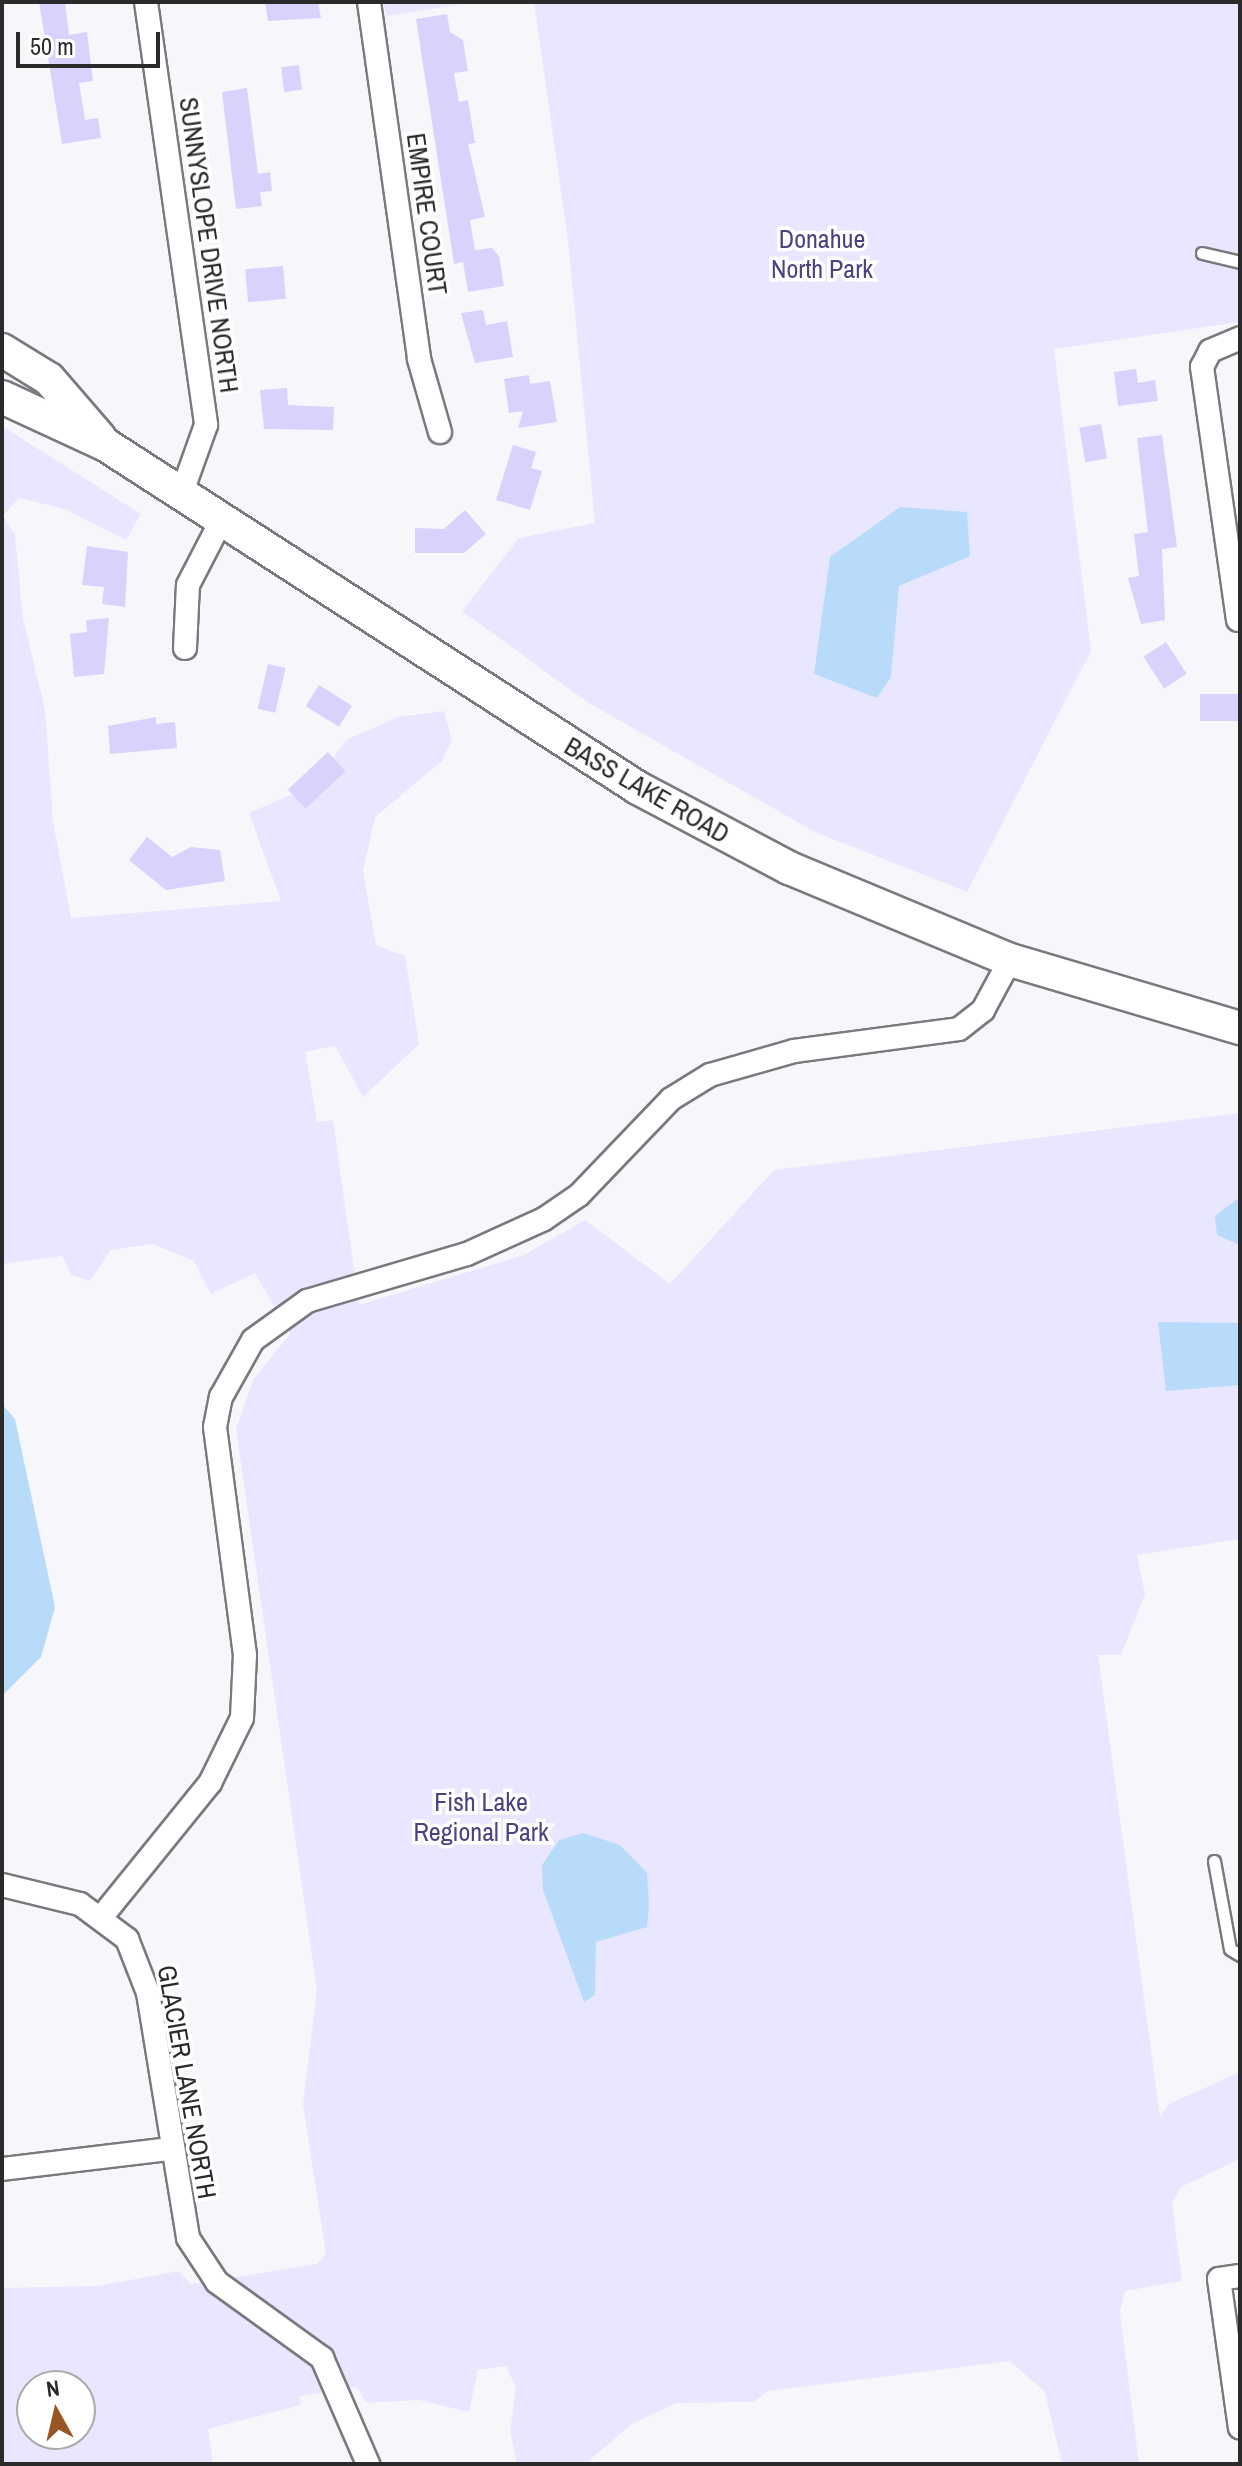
<!DOCTYPE html>
<html>
<head>
<meta charset="utf-8">
<style>
	body { margin:0 }
	#map { position:relative; width:1242px; height:2466px; overflow:hidden; background:#f7f7fb; font-family:"Archivo Narrow",sans-serif }
	div>[style] { position:absolute }
	[style*='--x'] { left:calc(var(--x)*1px); top:calc(var(--y)*1px); width:calc(var(--w)*1px); rotate:calc(var(--a)*1deg) }
	.green>* { inset:0; background:#e8e7ff }
	.water>* { inset:0; background:#b9dbfa }
	.building>* { inset:0; background:#d7d3fc; transform-origin:0 0 }
	.roads { filter:drop-shadow(2px 0 #7a7a7e) drop-shadow(-2px 0 #7a7a7e) drop-shadow(0 2px #7a7a7e) drop-shadow(0 -2px #7a7a7e) }
	.service>* { height:11px; margin:-5.5px; padding:0 5.5px; transform-origin:5.5px; border-radius:5.5px; background:#fff }
	.minor>* { height:22px; margin:-11px; padding:0 11px; transform-origin:11px; border-radius:11px; background:#fff }
	.secondary>* { height:32px; margin:-16px; padding:0 16px; transform-origin:16px; border-radius:16px; background:#fff }
	span { translate:-50% -50%; white-space:nowrap; text-align:center; line-height:1.15; -webkit-text-stroke:7px #fff; paint-order:stroke }
	.street-label { font-size:26px; color:#2a2a2b }
	.park-label { font-size:26px; color:#4a4380 }
	.frame { position:absolute; inset:0; border:4px solid #2a2a2b; pointer-events:none }
	.north { position:absolute; left:16px; top:2370px; width:80px; height:80px; box-sizing:border-box; background:#fff; border:2px solid #aaa; border-radius:50%; rotate:352deg; font-size:22px; font-weight:700; line-height:32px; text-align:center; color:#2a2a2b }
	.north::after { content:''; display:block; margin:auto; width:28px; height:36px; background:#975623; clip-path:polygon(50% 0,100% 100%,50% 72%,0 100%) }
	.scale { position:absolute; left:16px; top:32px; width:144px; height:36px; box-sizing:border-box; border:4px solid #2a2a2b; border-top:0; padding-left:10px; font-size:24px; line-height:28px; white-space:nowrap; color:#2a2a2b; -webkit-text-stroke:6px #fff; paint-order:stroke }
</style>
</head>
<body>
<div id="map">
	<div class="green">
		<div style="clip-path:polygon(384px 2px,475px 2px,386px 16px)"></div>
		<div style="clip-path:polygon(534px 2px,1240px 2px,1240px 322px,1054px 349px,1091px 651px,967px 892px,815px 832px,587px 702px,462px 611px,519px 538px,595px 523px,568px 241px)"></div>
		<div style="clip-path:polygon(evenodd,2px 426px,141px 514px,126px 540px,65px 509px,19px 498px,3px 516px,15px 535px,23px 619px,45px 709px,53px 822px,71px 918px,281px 901px,249px 813px,314px 785px,346px 740px,398px 717px,444px 711px,452px 740px,442px 761px,375px 817px,363px 871px,376px 945px,405px 956px,419px 1044px,363px 1097px,335px 1046px,305px 1052px,317px 1122px,333px 1120px,359px 1305px,524px 1255px,585px 1220px,670px 1284px,774px 1170px,1240px 1113px,1240px 1539px,1137px 1555px,1145px 1594px,1121px 1655px,1098px 1655px,1160px 2117px,1169px 2104px,1240px 2072px,1240px 2159px,1181px 2187px,1172px 2203px,1182px 2281px,1125px 2291px,1120px 2312px,1139px 2464px,1062px 2464px,1045px 2392px,1010px 2361px,768px 2391px,754px 2402px,676px 2403px,632px 2424px,585px 2464px,517px 2464px,510px 2431px,516px 2388px,506px 2366px,478px 2370px,469px 2412px,419px 2400px,366px 2403px,357px 2387px,299px 2396px,301px 2405px,208px 2429px,213px 2464px,2px 2464px,2px 2288px,98px 2286px,179px 2271px,191px 2284px,317px 2264px,326px 2254px,303px 2104px,317px 1990px,236px 1429px,253px 1380px,290px 1334px,255px 1273px,211px 1294px,194px 1261px,153px 1244px,111px 1250px,90px 1281px,71px 1275px,62px 1256px,2px 1264px,2px 426px,32px 2386px,80px 2386px,80px 2434px,32px 2434px,32px 2386px)"></div>
	</div>
	<div class="water">
		<div style="clip-path:polygon(900px 507px,967px 512px,970px 556px,899px 586px,891px 677px,877px 698px,814px 674px,830px 557px)"></div>
		<div style="clip-path:polygon(1240px 1197px,1240px 1245px,1217px 1235px,1215px 1216px)"></div>
		<div style="clip-path:polygon(1158px 1322px,1240px 1323px,1240px 1385px,1166px 1391px)"></div>
		<div style="clip-path:polygon(2px 1404px,15px 1419px,55px 1607px,41px 1657px,2px 1696px)"></div>
		<div style="clip-path:polygon(583px 1833px,620px 1845px,647px 1873px,649px 1905px,647px 1927px,596px 1942px,595px 1995px,584px 2002px,543px 1890px,542px 1865px,559px 1840px)"></div>
	</div>
	<div class="building">
		<div style="clip-path:polygon(39px 2px,65px 2px,69px 35px,87px 32px,93px 81px,79px 83px,85px 120px,98px 118px,101px 138px,62px 144px)"></div>
		<div style="clip-path:polygon(265px 2px,318px 2px,321px 18px,268px 21px)"></div>
		<div style="clip-path:polygon(447px 14px,450px 32px,463px 40px,468px 71px,454px 73px,459px 102px,468px 100px,475px 143px,468px 144px,485px 217px,470px 220px,475px 250px,492px 248px,499px 256px,504px 286px,468px 292px,463px 262px,454px 264px,416px 19px)"></div>
		<div style="left:299px;top:65px;width:25px;height:18px;rotate:83deg"></div>
		<div style="clip-path:polygon(247px 88px,258px 174px,270px 172px,272px 191px,260px 192px,262px 206px,236px 209px,222px 92px)"></div>
		<div style="left:283px;top:266px;width:33px;height:38px;rotate:85deg"></div>
		<div style="clip-path:polygon(483px 310px,486px 325px,507px 321px,513px 357px,475px 363px,461px 313px)"></div>
		<div style="clip-path:polygon(1136px 369px,1138px 383px,1155px 380px,1158px 401px,1118px 406px,1114px 372px)"></div>
		<div style="clip-path:polygon(529px 375px,530px 384px,550px 381px,557px 422px,518px 428px,523px 411px,509px 413px,504px 379px)"></div>
		<div style="clip-path:polygon(287px 388px,288px 405px,334px 407px,333px 430px,264px 429px,260px 390px)"></div>
		<div style="left:1101px;top:424px;width:35px;height:22px;rotate:80deg"></div>
		<div style="clip-path:polygon(1162px 435px,1177px 547px,1162px 549px,1165px 620px,1141px 624px,1128px 578px,1139px 576px,1134px 534px,1148px 532px,1137px 438px)"></div>
		<div style="clip-path:polygon(513px 445px,536px 452px,531px 468px,542px 471px,530px 510px,496px 500px)"></div>
		<div style="clip-path:polygon(465px 510px,486px 534px,464px 553px,415px 553px,415px 528px,444px 529px)"></div>
		<div style="clip-path:polygon(87px 546px,128px 552px,125px 607px,102px 604px,104px 587px,82px 585px)"></div>
		<div style="clip-path:polygon(109px 618px,104px 674px,74px 677px,70px 634px,87px 632px,86px 620px)"></div>
		<div style="left:1166px;top:642px;width:38px;height:27px;rotate:57deg"></div>
		<div style="left:268px;top:664px;width:18px;height:46px;rotate:13deg"></div>
		<div style="left:319px;top:685px;width:39px;height:25px;rotate:32deg"></div>
		<div style="left:1240px;top:694px;width:27px;height:40px;rotate:90deg"></div>
		<div style="clip-path:polygon(156px 717px,156px 724px,175px 722px,177px 748px,110px 754px,108px 726px)"></div>
		<div style="left:328px;top:752px;width:26px;height:55px;rotate:47deg"></div>
		<div style="clip-path:polygon(147px 837px,172px 857px,191px 847px,220px 850px,225px 881px,166px 890px,129px 860px)"></div>
	</div>
	<div class="roads">
		<div class="service">
			<div style="--x:1202;--y:253;--w:39;--a:13"></div>
			<div style="--x:1214;--y:1861;--w:89;--a:79.7"></div>
			<div style="--x:1230;--y:1949;--w:12;--a:31"></div>
		</div>
		<div class="minor">
			<div style="--x:146;--y:2;--w:427;--a:81.9"></div>
			<div style="--x:206;--y:425;--w:71;--a:109.7"></div>
			<div style="--x:369;--y:2;--w:360;--a:82"></div>
			<div style="--x:419;--y:359;--w:76;--a:74"></div>
			<div style="--x:1238;--y:620;--w:256;--a:-98.1"></div>
			<div style="--x:1202;--y:367;--w:18;--a:-63"></div>
			<div style="--x:1210;--y:351;--w:33;--a:-23"></div>
			<div style="--x:185;--y:648;--w:63;--a:-87.3"></div>
			<div style="--x:188;--y:585;--w:74;--a:-62.7"></div>
			<div style="--x:2;--y:1885;--w:80;--a:13.7"></div>
			<div style="--x:80;--y:1904;--w:59;--a:36.7"></div>
			<div style="--x:127;--y:1939;--w:58;--a:68.7"></div>
			<div style="--x:148;--y:1993;--w:248;--a:80.7"></div>
			<div style="--x:188;--y:2238;--w:53;--a:56.6"></div>
			<div style="--x:217;--y:2282;--w:130;--a:35.9"></div>
			<div style="--x:322;--y:2358;--w:116;--a:66.5"></div>
			<div style="--x:103;--y:1915;--w:170;--a:-51"></div>
			<div style="--x:210;--y:1783;--w:72;--a:-63.8"></div>
			<div style="--x:242;--y:1718;--w:63;--a:-87.3"></div>
			<div style="--x:245;--y:1655;--w:230;--a:-97.5"></div>
			<div style="--x:215;--y:1427;--w:31;--a:-79"></div>
			<div style="--x:221;--y:1397;--w:65;--a:-60.7"></div>
			<div style="--x:253;--y:1340;--w:67;--a:-35.8"></div>
			<div style="--x:307;--y:1301;--w:167;--a:-16.4"></div>
			<div style="--x:467;--y:1254;--w:85;--a:-24.4"></div>
			<div style="--x:544;--y:1219;--w:42;--a:-34.4"></div>
			<div style="--x:579;--y:1195;--w:133;--a:-46.2"></div>
			<div style="--x:671;--y:1099;--w:46;--a:-31.6"></div>
			<div style="--x:710;--y:1075;--w:87;--a:-15.9"></div>
			<div style="--x:794;--y:1051;--w:166;--a:-7.6"></div>
			<div style="--x:959;--y:1029;--w:31;--a:-38"></div>
			<div style="--x:983;--y:1010;--w:57;--a:-61.6"></div>
			<div style="--x:2;--y:2169;--w:169;--a:-6.8"></div>
			<div style="--x:1240;--y:2276;--w:21;--a:172"></div>
			<div style="--x:1219;--y:2279;--w:150;--a:82"></div>
		</div>
		<div class="secondary">
			<div style="--x:2;--y:350;--w:55;--a:31.7"></div>
			<div style="--x:49;--y:379;--w:77;--a:49.2"></div>
			<div style="--x:2;--y:397;--w:115;--a:24.8"></div>
			<div style="--x:106;--y:445;--w:633;--a:32.81"></div>
			<div style="--x:638;--y:788;--w:171;--a:27.9"></div>
			<div style="--x:789;--y:868;--w:239;--a:22.6"></div>
			<div style="--x:1010;--y:960;--w:240;--a:16.5"></div>
		</div>
	</div>
	<div class="street-label">
		<span style="left:427px;top:214px;rotate:82deg">EMPIRE COURT</span>
		<span style="left:209px;top:245px;rotate:82deg">SUNNYSLOPE DRIVE NORTH</span>
		<span style="left:647px;top:790px;rotate:30deg">BASS LAKE ROAD</span>
		<span style="left:187px;top:2082px;rotate:80deg">GLACIER LANE NORTH</span>
	</div>
	<div class="park-label">
		<span style="left:822px;top:254px">Donahue<br>North Park</span>
		<span style="left:481px;top:1817px">Fish Lake<br>Regional Park</span>
	</div>
	<div class="frame"></div>
	<div class="north">N</div>
	<div class="scale">50 m</div>
</div>
</body>
</html>
